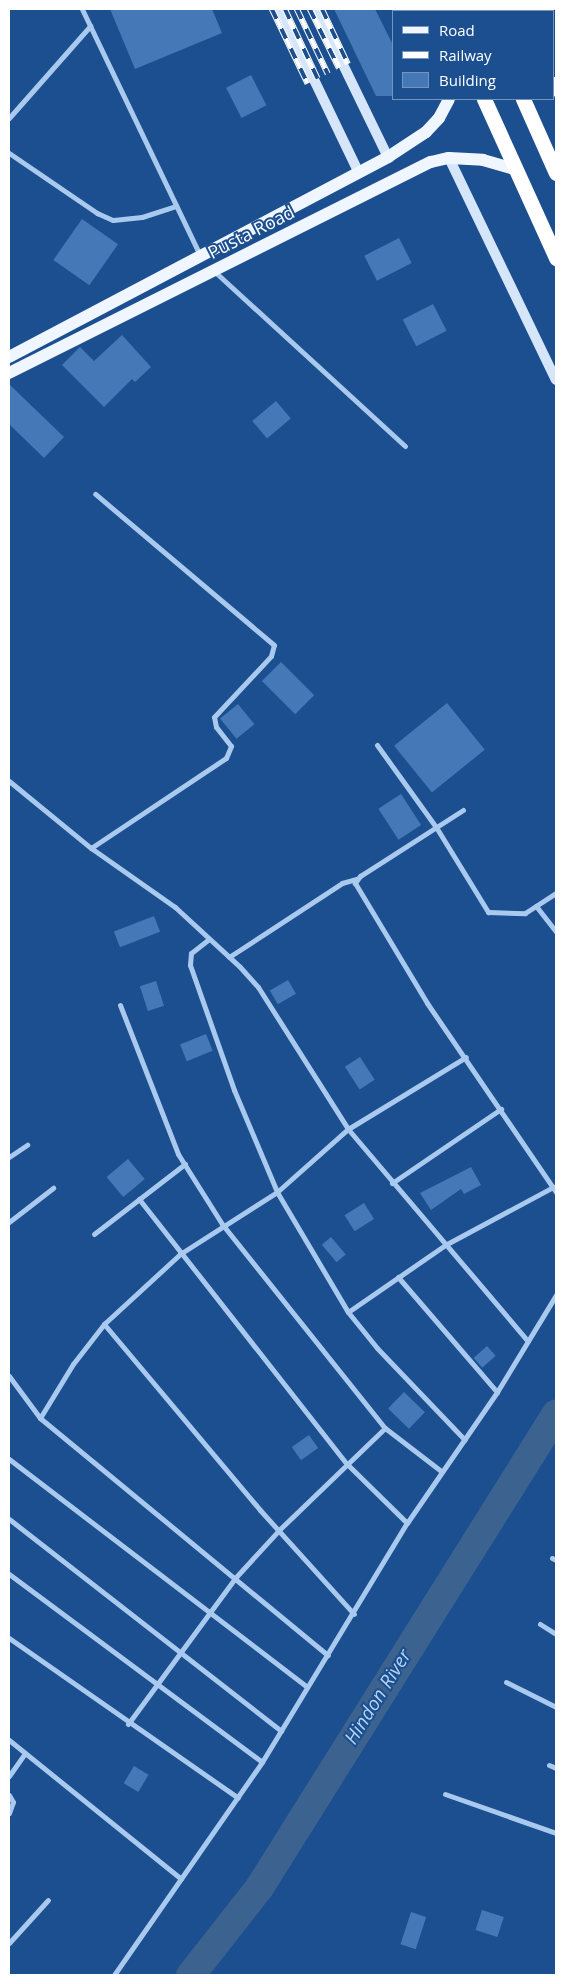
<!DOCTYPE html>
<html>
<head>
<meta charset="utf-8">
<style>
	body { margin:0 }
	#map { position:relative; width:565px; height:1984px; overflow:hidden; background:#1b4f8f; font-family:"Open Sans",sans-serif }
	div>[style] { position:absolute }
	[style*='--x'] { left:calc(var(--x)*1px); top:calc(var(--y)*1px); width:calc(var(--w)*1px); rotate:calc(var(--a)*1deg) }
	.river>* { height:29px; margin:-14.5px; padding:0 14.5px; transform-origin:14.5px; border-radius:14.5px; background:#3c6290 }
	.building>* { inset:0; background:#4478b7; transform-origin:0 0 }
	.street>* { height:5px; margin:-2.5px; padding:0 2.5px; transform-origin:2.5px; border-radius:2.5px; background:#a9c9ee }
	.secondary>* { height:10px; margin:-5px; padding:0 5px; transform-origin:5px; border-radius:5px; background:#d6e6fa }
	.primary>* { height:12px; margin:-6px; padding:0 6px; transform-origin:6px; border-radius:6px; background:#f0f6ff }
	.highway>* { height:15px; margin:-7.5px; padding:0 7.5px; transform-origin:7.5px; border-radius:7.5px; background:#fff }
	.rail>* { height:5.5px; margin-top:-2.75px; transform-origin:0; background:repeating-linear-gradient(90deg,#1b4f8f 0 11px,#fff 0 22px); box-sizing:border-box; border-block:1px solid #fff }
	span { translate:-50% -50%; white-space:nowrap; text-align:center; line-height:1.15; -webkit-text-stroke:4px #1b4f8f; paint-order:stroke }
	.street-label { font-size:18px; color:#fff }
	.water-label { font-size:19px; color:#b5d3f5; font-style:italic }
	.frame { position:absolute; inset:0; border:10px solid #fff; pointer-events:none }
	.legend { position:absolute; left:392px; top:10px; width:162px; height:90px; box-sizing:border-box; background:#1b4f8f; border:1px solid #7695bc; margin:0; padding:6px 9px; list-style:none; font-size:15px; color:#fff }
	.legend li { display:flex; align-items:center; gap:10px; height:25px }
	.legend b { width:25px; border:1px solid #7695bc }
</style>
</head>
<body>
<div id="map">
	<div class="river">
		<div style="--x:190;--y:1975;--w:112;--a:-51.9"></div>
		<div style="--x:259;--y:1887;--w:559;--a:-57.93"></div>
	</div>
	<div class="building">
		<div style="clip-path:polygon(110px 9px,212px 9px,222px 33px,135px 69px)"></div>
		<div style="clip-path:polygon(334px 9px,375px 9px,394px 47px,394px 96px,376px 96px)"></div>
		<div style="left:251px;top:75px;width:34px;height:28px;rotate:63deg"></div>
		<div style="left:82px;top:219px;width:44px;height:50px;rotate:35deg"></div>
		<div style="left:399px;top:238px;width:28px;height:39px;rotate:63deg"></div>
		<div style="left:433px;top:304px;width:30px;height:34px;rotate:63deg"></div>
		<div style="clip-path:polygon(122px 335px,151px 367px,135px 382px,132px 379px,104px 407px,62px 365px,80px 347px,94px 361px)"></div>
		<div style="clip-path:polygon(9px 384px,64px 437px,44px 458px,9px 424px)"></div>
		<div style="left:276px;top:401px;width:23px;height:31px;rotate:50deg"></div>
		<div style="left:281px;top:662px;width:47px;height:27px;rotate:45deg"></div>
		<div style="left:447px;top:703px;width:60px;height:68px;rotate:51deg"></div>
		<div style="left:238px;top:704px;width:26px;height:23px;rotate:51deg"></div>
		<div style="left:401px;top:794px;width:37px;height:27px;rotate:57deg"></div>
		<div style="left:154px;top:916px;width:17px;height:43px;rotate:69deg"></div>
		<div style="left:288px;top:980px;width:16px;height:21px;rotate:60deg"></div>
		<div style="left:156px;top:981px;width:26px;height:17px;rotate:72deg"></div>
		<div style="left:206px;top:1034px;width:18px;height:28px;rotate:68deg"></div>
		<div style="left:360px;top:1057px;width:27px;height:18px;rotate:57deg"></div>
		<div style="left:128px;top:1159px;width:26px;height:28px;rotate:50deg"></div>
		<div style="clip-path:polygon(471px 1167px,481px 1185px,464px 1194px,461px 1189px,431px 1210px,420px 1193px)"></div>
		<div style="left:364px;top:1203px;width:19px;height:23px;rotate:58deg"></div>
		<div style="left:331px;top:1237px;width:23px;height:12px;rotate:50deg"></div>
		<div style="left:487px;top:1346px;width:13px;height:18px;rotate:48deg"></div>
		<div style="left:404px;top:1392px;width:29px;height:23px;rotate:44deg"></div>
		<div style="left:309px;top:1435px;width:16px;height:21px;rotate:55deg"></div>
		<div style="left:134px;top:1766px;width:17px;height:20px;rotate:31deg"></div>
		<div style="left:482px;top:1910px;width:23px;height:21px;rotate:18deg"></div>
		<div style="left:411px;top:1912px;width:16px;height:34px;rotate:18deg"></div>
	</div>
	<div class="street">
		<div style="--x:82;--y:9;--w:273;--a:64.4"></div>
		<div style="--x:9;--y:118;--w:123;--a:-48.6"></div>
		<div style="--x:9;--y:153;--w:107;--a:34.3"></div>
		<div style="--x:97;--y:213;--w:17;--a:24"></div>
		<div style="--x:113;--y:220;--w:29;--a:-6"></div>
		<div style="--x:142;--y:217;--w:36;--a:-18"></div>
		<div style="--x:214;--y:271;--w:259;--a:42.5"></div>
		<div style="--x:377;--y:745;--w:101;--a:54.3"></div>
		<div style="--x:436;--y:827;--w:100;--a:58.5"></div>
		<div style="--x:488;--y:912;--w:37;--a:2"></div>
		<div style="--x:525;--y:913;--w:37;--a:-33"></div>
		<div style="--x:9;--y:781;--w:106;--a:39.3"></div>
		<div style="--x:91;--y:848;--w:103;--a:35.1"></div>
		<div style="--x:175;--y:907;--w:88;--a:42.7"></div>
		<div style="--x:240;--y:967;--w:27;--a:48"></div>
		<div style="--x:258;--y:987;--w:168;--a:57.6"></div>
		<div style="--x:348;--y:1129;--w:278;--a:49.7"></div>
		<div style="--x:463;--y:810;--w:122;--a:147.3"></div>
		<div style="--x:360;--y:876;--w:9;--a:126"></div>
		<div style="--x:355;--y:883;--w:140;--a:59"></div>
		<div style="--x:427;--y:1003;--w:229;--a:55.7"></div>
		<div style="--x:91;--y:848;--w:162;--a:-33.7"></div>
		<div style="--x:226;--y:758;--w:13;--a:-67"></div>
		<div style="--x:231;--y:746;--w:24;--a:-128"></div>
		<div style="--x:216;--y:727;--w:10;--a:-101"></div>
		<div style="--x:214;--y:717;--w:83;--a:-46.9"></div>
		<div style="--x:271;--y:656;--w:11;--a:-75"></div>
		<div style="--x:274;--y:645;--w:234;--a:-139.8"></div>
		<div style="--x:536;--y:906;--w:33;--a:52"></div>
		<div style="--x:209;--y:939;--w:23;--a:142"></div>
		<div style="--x:191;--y:953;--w:12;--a:95"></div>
		<div style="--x:190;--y:965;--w:133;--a:70.6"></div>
		<div style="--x:234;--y:1090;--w:111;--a:67.1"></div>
		<div style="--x:277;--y:1192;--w:139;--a:59.4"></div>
		<div style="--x:348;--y:1312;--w:46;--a:51.1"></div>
		<div style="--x:377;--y:1348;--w:127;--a:46.3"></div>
		<div style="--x:229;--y:957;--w:135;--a:-33.2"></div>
		<div style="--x:342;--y:883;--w:15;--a:-16"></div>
		<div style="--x:120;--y:1005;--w:160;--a:68.7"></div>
		<div style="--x:178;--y:1154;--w:83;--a:57.8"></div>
		<div style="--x:222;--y:1224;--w:261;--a:51.4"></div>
		<div style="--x:385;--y:1428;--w:71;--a:37.5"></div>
		<div style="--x:9;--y:1157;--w:22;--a:-34"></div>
		<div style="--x:392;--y:1183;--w:132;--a:-34.2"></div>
		<div style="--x:139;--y:1199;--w:337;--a:51.9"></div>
		<div style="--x:347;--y:1464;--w:84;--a:44.5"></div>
		<div style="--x:9;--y:1222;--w:56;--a:-37.7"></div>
		<div style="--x:94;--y:1234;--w:115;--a:-37.6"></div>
		<div style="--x:398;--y:1277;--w:152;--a:49.3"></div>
		<div style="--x:348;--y:1312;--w:118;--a:-34.6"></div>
		<div style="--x:445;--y:1245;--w:123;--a:-28.2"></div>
		<div style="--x:104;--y:1324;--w:243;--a:50"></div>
		<div style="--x:260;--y:1510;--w:140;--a:47.9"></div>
		<div style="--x:9;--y:1376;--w:52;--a:53.6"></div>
		<div style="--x:40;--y:1418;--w:373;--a:39.5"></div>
		<div style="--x:40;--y:1418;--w:63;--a:-58.6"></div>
		<div style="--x:73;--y:1364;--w:51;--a:-52.2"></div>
		<div style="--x:104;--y:1324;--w:103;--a:-42.6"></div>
		<div style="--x:180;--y:1254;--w:115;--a:-32.6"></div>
		<div style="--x:277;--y:1192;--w:95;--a:-41.6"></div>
		<div style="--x:348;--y:1129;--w:138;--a:-31.4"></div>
		<div style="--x:9;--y:1459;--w:375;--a:37.4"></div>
		<div style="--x:9;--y:1519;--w:345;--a:37.9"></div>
		<div style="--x:552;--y:1558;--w:4;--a:27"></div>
		<div style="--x:9;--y:1574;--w:315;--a:36.6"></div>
		<div style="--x:540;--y:1624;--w:19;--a:32"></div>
		<div style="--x:9;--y:1638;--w:279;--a:34.9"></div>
		<div style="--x:506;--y:1682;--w:56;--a:26.6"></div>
		<div style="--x:128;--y:1724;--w:182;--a:-53.7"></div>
		<div style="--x:236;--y:1577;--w:64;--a:-47.5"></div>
		<div style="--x:279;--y:1530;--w:147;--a:-43.9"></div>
		<div style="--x:9;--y:1740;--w:221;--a:38.9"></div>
		<div style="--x:549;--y:1765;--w:8;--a:23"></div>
		<div style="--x:9;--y:1776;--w:28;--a:-55"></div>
		<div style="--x:445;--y:1794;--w:118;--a:19.4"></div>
		<div style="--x:9;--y:1795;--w:8;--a:60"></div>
		<div style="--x:13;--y:1802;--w:12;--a:110"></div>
		<div style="--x:9;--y:1943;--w:58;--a:-47.8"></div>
		<div style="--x:114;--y:1975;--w:259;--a:-55.2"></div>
		<div style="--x:262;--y:1762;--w:280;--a:-58.8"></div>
		<div style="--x:407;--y:1523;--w:159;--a:-55.5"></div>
		<div style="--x:497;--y:1392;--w:114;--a:-58.7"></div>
	</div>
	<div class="secondary">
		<div style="--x:280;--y:9;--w:182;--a:64.3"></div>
		<div style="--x:316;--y:9;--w:165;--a:64.1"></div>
		<div style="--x:449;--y:158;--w:246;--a:64.3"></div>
	</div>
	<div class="primary">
		<div style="--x:9;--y:357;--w:429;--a:-27.8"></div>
		<div style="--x:388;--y:157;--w:45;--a:-33.3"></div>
		<div style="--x:426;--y:132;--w:19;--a:-47"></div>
		<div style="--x:439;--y:118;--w:21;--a:-62"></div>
		<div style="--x:9;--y:373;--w:472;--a:-26.6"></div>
		<div style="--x:431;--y:162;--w:18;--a:-13"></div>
		<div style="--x:449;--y:158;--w:34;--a:3"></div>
		<div style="--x:483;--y:160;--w:35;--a:16"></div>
	</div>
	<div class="highway">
		<div style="--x:440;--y:9;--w:2;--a:63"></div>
		<div style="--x:480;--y:9;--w:2;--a:63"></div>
		<div style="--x:518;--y:9;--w:2;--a:63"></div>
		<div style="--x:554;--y:84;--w:5;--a:68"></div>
		<div style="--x:484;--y:99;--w:175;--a:65.6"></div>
		<div style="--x:523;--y:99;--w:81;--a:66"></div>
	</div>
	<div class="rail">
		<div style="--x:272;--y:9;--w:83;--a:64.4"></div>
		<div style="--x:285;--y:9;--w:77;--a:64.8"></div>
		<div style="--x:297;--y:9;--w:72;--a:64.5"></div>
		<div style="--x:310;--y:9;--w:66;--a:63.8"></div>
		<div style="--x:322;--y:9;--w:61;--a:64.7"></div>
	</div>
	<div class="street-label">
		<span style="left:251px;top:232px;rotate:-27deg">Pusta Road</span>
	</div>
	<div class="water-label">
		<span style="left:378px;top:1697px;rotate:-58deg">Hindon River</span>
	</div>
	<div class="frame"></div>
	<ul class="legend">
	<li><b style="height:6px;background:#f0f6ff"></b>Road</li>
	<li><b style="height:6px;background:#fff"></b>Railway</li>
	<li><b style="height:14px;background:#4478b7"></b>Building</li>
	</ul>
</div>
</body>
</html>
